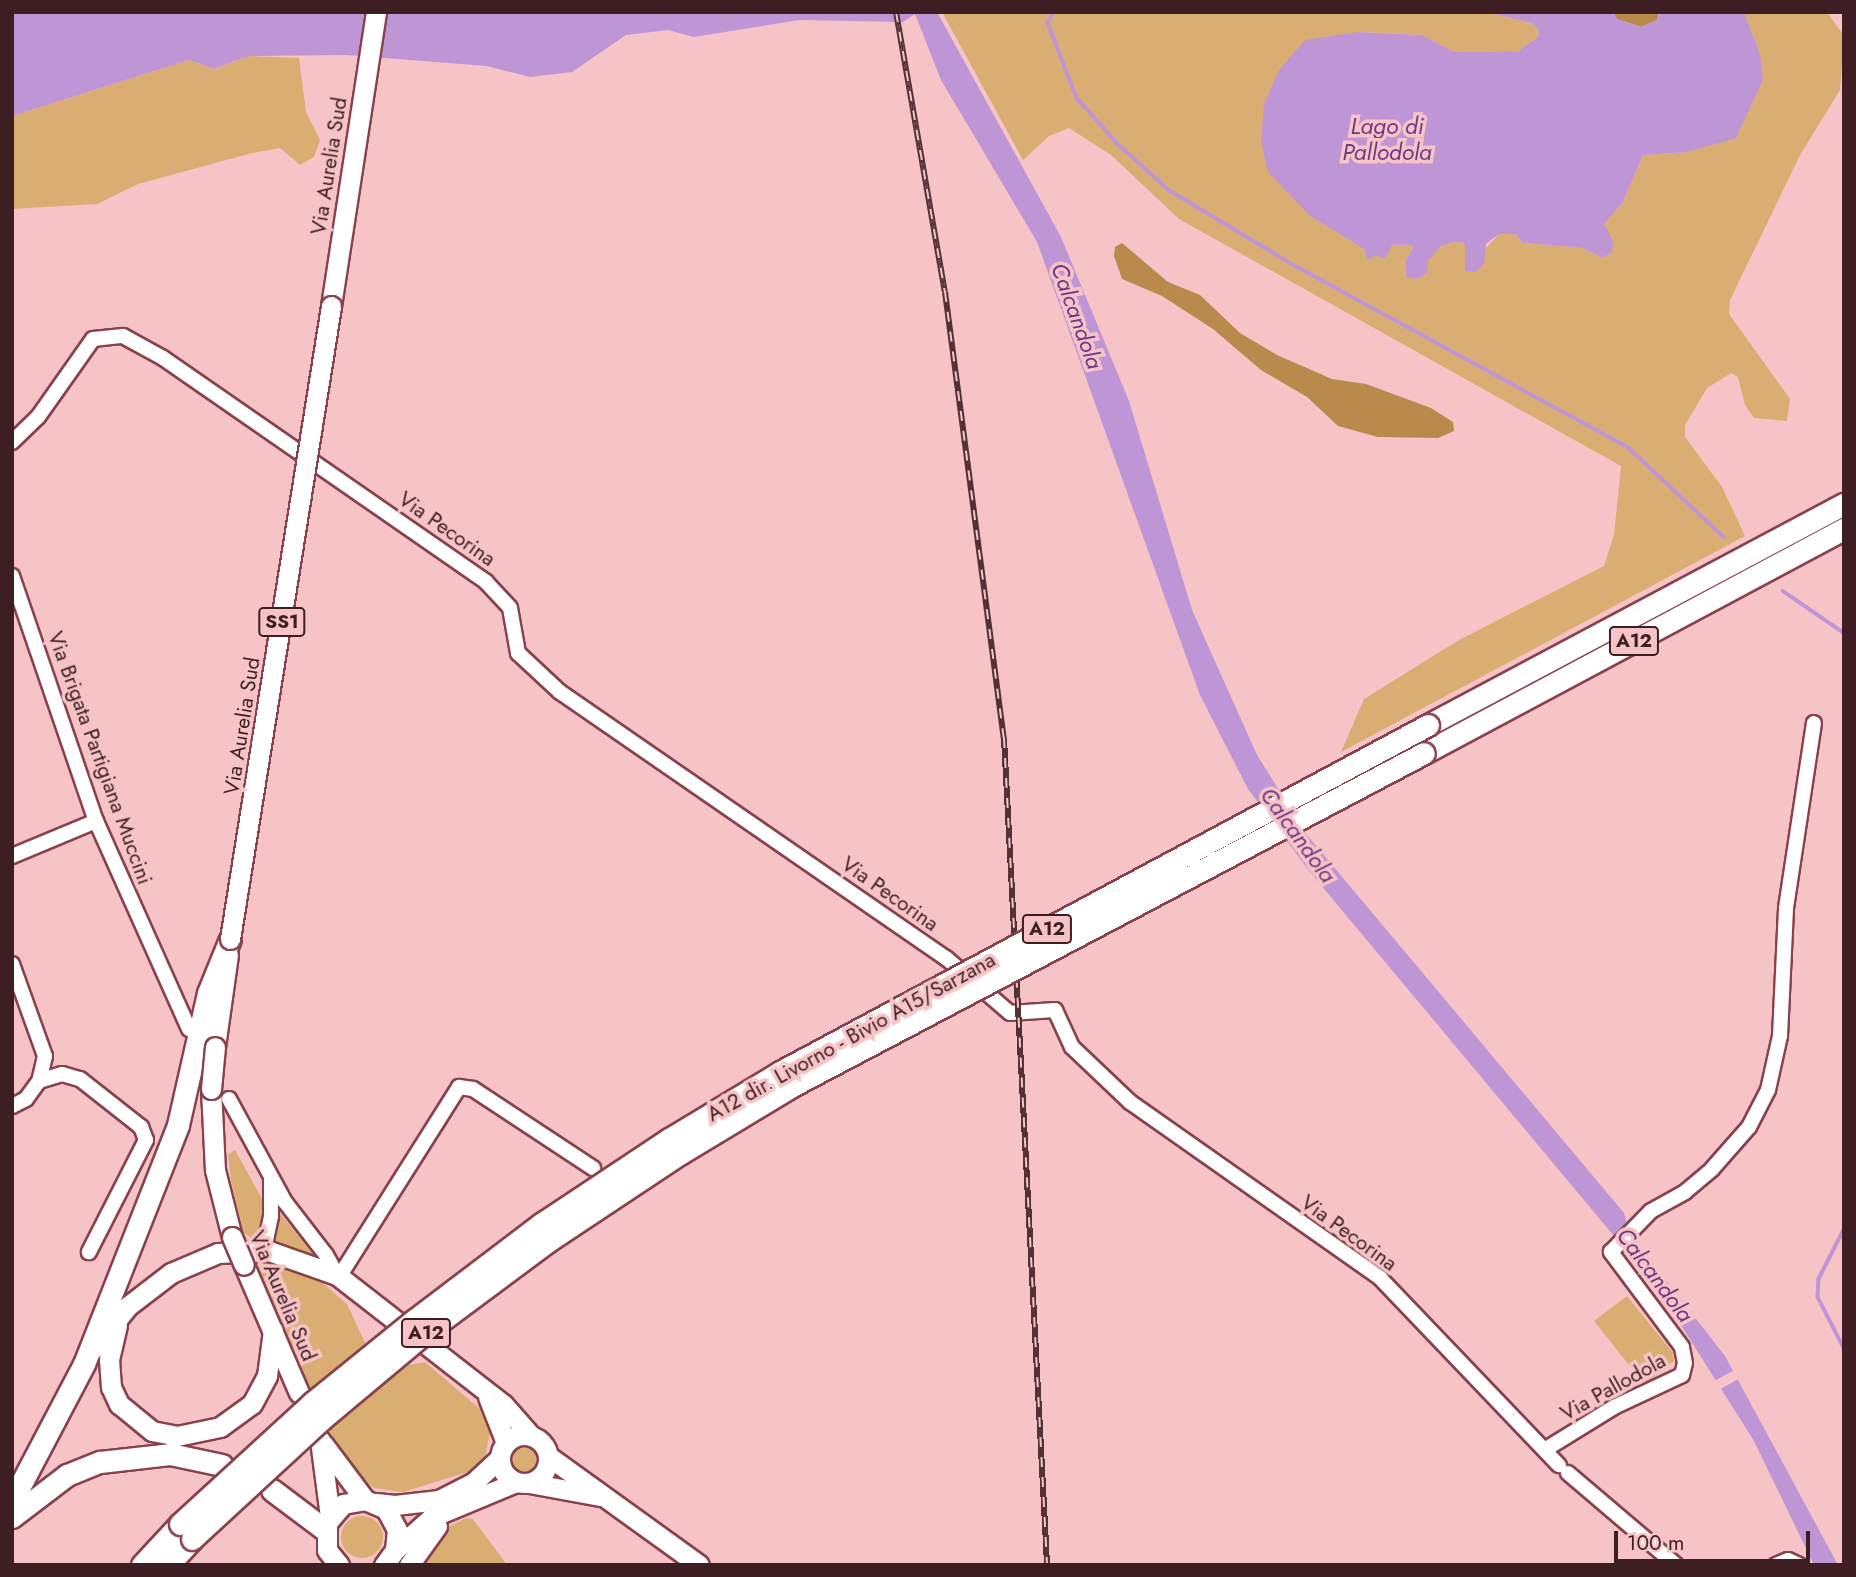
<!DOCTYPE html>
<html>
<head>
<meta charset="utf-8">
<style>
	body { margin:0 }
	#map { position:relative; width:1856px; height:1577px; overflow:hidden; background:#f6c3c7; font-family:Jost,sans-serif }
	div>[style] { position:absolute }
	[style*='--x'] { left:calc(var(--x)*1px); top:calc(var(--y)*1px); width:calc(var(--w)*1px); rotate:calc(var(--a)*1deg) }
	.green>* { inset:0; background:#daad73 }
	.round { border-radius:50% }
	.forest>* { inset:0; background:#b98a4b }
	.water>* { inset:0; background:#be96d5 }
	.pier>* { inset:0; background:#f6c3c7; transform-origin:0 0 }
	.stream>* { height:3.5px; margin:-1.75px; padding:0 1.75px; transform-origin:1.75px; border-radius:1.75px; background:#be96d5 }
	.roads { filter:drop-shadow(2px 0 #89424c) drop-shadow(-2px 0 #89424c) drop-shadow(0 2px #89424c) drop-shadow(0 -2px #89424c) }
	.minor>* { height:14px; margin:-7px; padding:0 7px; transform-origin:7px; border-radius:7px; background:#fff }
	.major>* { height:19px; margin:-9.5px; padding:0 9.5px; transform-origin:9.5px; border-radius:9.5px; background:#fff }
	.major>.ring { margin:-9.5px; padding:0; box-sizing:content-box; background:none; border:19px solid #fff; border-radius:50% }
	.highway>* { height:21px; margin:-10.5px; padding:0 10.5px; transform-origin:10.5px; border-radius:10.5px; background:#fff }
	.rail>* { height:6px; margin-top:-3px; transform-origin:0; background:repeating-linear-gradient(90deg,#f6c3c7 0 10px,#533236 0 20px); box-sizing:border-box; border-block:2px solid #533236 }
	.bridges { filter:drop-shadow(2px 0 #89424c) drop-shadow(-2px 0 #89424c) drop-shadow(0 2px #89424c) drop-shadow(0 -2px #89424c) }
	.major-bridge>* { height:19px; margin:-9.5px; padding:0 9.5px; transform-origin:9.5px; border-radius:9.5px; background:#fff }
	.highway-bridge>* { height:21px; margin:-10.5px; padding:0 10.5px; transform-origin:10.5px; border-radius:10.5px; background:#fff }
	span { translate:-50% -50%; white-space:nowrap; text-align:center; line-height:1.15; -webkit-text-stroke:7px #f6c3c7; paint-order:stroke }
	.shield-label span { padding:2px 5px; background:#f6c3c7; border:2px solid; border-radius:5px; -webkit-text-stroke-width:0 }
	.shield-label { font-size:19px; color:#3d1e22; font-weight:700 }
	.street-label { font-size:21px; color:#3d1e22 }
	.water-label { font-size:23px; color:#6c3a86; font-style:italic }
	.frame { position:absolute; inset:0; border:14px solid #3d1e22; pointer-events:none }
	.scale { position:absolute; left:1614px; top:1531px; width:196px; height:32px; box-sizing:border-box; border:4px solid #3d1e22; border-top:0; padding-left:9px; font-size:21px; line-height:24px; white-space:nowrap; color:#3d1e22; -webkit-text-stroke:5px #f6c3c7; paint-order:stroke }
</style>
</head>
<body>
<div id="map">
	<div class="green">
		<div style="clip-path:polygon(942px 12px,1487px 12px,1531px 23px,1538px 28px,1539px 36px,1518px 51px,1454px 52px,1422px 35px,1358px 32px,1310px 216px,1375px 255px,1392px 245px,1414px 246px,1405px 261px,1406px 277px,1441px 246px,1455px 242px,1465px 243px,1465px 271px,1499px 234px,1515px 234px,1523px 243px,1582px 248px,1603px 258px,1612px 252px,1603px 224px,1623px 202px,1643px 155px,1687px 152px,1760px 54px,1744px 12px,1827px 12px,1844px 36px,1840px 90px,1800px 155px,1730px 300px,1729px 314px,1790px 399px,1787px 421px,1754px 418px,1745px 405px,1738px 377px,1731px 373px,1707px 388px,1685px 425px,1685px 437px,1722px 487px,1745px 536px,1341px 752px,1364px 699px,1459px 640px,1604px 566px,1614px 535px,1621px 466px,1179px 219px,1111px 155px,1069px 128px,1049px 136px,1023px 160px)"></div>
		<div style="clip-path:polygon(248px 56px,299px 58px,306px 112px,320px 140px,314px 157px,300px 165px,280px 148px,252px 153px,138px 184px,97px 204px,12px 209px,12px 116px,189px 60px,214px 69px)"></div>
		<div style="clip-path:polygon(235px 1150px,265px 1204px,260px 1235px,254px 1240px,244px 1233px,231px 1180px,228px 1155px)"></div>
		<div style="clip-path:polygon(279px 1212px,315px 1257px,273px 1243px)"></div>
		<div style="clip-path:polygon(255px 1259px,294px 1266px,318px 1279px,347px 1304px,368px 1349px,397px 1367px,425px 1362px,480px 1409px,491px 1428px,484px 1462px,468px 1472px,403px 1492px,374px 1488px,359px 1476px,333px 1438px,307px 1384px)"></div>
		<div style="clip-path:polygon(1627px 1296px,1673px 1353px,1674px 1361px,1645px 1385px,1594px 1321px)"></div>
		<div class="round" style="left:510px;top:1445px;width:28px;height:28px"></div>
		<div class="round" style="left:341px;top:1516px;width:42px;height:42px"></div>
		<div style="clip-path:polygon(466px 1518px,473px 1519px,507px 1565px,418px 1564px,442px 1530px)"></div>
	</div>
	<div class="forest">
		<div style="clip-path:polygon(1613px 12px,1659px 12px,1657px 20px,1641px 27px,1617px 19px)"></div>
		<div style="clip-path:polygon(1122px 243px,1168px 282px,1200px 295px,1240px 333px,1277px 355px,1332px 379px,1366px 384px,1431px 408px,1453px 422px,1454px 431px,1438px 438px,1378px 437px,1338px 426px,1307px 397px,1261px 370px,1213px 329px,1162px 296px,1122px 279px,1114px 256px,1115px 247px)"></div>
	</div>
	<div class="water">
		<div style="clip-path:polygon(12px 12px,937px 12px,1061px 237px,1129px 401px,1192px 610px,1257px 755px,1307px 835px,1624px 1213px,1630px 1234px,1725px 1356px,1838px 1565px,1814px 1565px,1754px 1441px,1679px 1322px,1629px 1254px,1310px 872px,1248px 789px,1200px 695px,1037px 242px,941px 80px,915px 14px,903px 22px,799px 20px,694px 37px,668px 30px,626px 35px,572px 72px,530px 77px,487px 66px,346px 55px,248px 56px,214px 69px,189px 60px,12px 116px)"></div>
		<div style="clip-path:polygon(1487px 12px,1613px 12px,1617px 19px,1641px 27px,1657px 20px,1659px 12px,1744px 12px,1760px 54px,1763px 80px,1736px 138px,1687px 152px,1643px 155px,1623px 202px,1604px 224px,1613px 241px,1612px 252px,1603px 258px,1582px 248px,1523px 243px,1515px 234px,1499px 234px,1486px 244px,1484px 264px,1475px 272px,1465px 271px,1465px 243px,1455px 242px,1441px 246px,1428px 260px,1427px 273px,1417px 279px,1406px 277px,1405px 261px,1414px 246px,1392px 245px,1385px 259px,1375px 255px,1368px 260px,1364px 249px,1310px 216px,1268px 172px,1261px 141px,1264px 104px,1279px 70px,1305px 40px,1358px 32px,1422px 35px,1454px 52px,1518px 51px,1539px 36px,1538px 28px,1531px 23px)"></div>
	</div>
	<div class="pier">
		<div style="left:1736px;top:1369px;width:10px;height:26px;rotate:61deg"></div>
	</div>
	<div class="stream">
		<div style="--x:1054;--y:12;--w:13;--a:119"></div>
		<div style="--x:1048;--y:23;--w:80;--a:68.9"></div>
		<div style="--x:1077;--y:98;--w:62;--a:48.3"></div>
		<div style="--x:1118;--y:144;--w:69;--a:42"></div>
		<div style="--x:1169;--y:190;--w:144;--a:31"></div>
		<div style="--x:1292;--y:264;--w:383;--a:28.6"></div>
		<div style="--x:1628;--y:447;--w:132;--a:43.2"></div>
		<div style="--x:1783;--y:591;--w:74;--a:34.5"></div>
		<div style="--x:1844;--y:1230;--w:55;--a:117"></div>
		<div style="--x:1819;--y:1279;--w:18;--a:93"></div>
		<div style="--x:1818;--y:1297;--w:57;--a:63"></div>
	</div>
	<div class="roads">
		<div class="minor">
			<div style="--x:12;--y:442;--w:36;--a:-44"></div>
			<div style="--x:38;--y:417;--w:95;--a:-54.8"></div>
			<div style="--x:93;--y:339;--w:30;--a:-6"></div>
			<div style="--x:123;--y:336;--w:46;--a:28.8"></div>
			<div style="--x:163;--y:358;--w:393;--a:34.7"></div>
			<div style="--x:486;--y:582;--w:35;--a:47"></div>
			<div style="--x:510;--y:608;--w:46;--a:79.9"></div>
			<div style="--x:518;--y:653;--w:57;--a:42.9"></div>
			<div style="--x:560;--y:692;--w:469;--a:34.6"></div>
			<div style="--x:946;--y:958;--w:84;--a:40.7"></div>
			<div style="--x:1010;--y:1013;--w:45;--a:-3.8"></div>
			<div style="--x:1055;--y:1010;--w:41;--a:65.3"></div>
			<div style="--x:1072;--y:1047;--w:80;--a:43.5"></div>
			<div style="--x:1130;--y:1102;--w:306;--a:35.1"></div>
			<div style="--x:1380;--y:1278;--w:259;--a:46.3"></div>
			<div style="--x:12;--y:576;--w:259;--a:71.1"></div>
			<div style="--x:96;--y:821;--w:228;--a:65.9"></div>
			<div style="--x:12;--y:856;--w:91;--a:-22.6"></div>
			<div style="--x:12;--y:964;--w:98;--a:70.3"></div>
			<div style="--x:45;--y:1056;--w:26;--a:103"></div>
			<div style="--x:39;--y:1081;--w:22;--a:126"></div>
			<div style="--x:26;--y:1099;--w:16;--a:153"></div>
			<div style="--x:39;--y:1081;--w:24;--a:-17"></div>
			<div style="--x:62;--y:1074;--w:19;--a:16"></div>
			<div style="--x:80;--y:1079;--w:78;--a:38.2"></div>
			<div style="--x:141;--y:1127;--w:14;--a:69"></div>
			<div style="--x:146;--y:1140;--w:126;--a:117"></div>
			<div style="--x:229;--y:1099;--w:117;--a:61.5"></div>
			<div style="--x:285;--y:1202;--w:67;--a:52.3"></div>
			<div style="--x:326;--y:1255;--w:23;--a:61"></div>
			<div style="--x:258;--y:1251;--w:14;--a:-54"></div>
			<div style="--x:266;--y:1240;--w:25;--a:-78"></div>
			<div style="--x:271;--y:1216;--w:37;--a:-90"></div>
			<div style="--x:339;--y:1277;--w:225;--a:-57.7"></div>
			<div style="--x:459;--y:1087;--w:14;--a:8"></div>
			<div style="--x:473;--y:1089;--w:144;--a:33.4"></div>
			<div style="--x:1546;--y:1449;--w:80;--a:-31.7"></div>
			<div style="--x:1614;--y:1407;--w:75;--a:-25.2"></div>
			<div style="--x:1682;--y:1375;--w:12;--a:-76"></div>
			<div style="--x:1685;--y:1363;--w:16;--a:-101"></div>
			<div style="--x:1682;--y:1347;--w:119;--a:-126.8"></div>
			<div style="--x:1611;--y:1252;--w:57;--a:-45.7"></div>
			<div style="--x:1651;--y:1211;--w:39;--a:-29"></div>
			<div style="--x:1685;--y:1192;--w:35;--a:-40"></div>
			<div style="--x:1712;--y:1169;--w:56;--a:-48.6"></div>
			<div style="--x:1749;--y:1127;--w:42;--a:-62.8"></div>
			<div style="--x:1768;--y:1090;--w:55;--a:-77.5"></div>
			<div style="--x:1780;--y:1036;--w:128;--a:-87.3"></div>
			<div style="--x:1786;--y:908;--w:187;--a:-81.4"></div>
			<div style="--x:1568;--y:1473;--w:142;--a:40.4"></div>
			<div style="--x:1776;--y:1565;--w:13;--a:-23"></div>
			<div style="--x:1788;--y:1560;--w:12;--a:24"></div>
		</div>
		<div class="major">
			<div style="--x:331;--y:306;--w:297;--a:-81.3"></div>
			<div style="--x:215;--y:1047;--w:93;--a:-82"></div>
			<div style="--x:211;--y:1089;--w:81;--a:87.2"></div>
			<div style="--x:215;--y:1170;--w:69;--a:75.8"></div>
			<div style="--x:244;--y:1265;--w:139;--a:66.7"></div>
			<div style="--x:117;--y:1325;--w:35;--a:103"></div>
			<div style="--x:109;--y:1359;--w:28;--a:86"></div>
			<div style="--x:111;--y:1387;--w:19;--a:65"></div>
			<div style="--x:119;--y:1404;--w:43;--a:39.3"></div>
			<div style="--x:152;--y:1431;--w:25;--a:11"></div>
			<div style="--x:177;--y:1436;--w:44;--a:-11.8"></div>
			<div style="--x:220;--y:1427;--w:39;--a:-36"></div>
			<div style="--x:252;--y:1404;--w:32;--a:-62"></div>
			<div style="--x:267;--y:1376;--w:46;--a:-82.6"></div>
			<div style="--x:94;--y:1348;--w:54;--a:-51"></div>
			<div style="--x:128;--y:1306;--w:54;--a:-37.5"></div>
			<div style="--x:171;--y:1273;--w:51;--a:-23.1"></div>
			<div style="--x:218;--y:1253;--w:51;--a:-2.2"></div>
			<div style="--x:269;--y:1251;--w:72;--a:19.4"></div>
			<div style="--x:337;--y:1275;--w:210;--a:37.9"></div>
			<div style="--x:503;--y:1404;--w:43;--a:48.8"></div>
			<div style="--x:488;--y:1397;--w:49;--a:68.6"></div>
			<div class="ring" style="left:500px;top:1435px;width:29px;height:29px"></div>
			<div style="--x:320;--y:1440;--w:78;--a:82.6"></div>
			<div style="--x:323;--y:1444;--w:70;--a:53.1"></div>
			<div style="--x:548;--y:1456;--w:186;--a:35.8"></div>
			<div style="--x:529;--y:1483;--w:72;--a:10.4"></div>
			<div style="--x:376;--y:1503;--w:19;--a:6"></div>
			<div style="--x:395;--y:1505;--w:44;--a:-6.5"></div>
			<div style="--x:439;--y:1500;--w:38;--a:-27"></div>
			<div style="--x:473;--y:1483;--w:37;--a:-43"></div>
			<div style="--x:395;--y:1550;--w:50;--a:-41.7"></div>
			<div style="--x:432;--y:1517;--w:91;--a:-22.6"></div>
			<div style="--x:339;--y:1565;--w:19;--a:-129"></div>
			<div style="--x:327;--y:1550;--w:27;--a:-90"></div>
			<div style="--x:327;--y:1523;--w:25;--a:-50"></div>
			<div style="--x:343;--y:1504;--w:22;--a:-10"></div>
			<div style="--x:365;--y:1500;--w:23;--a:23"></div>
			<div style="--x:386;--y:1509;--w:24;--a:62"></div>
			<div style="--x:397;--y:1530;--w:20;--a:96"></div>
			<div style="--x:395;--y:1550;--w:19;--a:126"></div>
			<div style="--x:409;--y:1565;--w:48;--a:-54.3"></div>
		</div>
		<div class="highway">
			<div style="--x:1428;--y:725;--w:471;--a:-28"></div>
			<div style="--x:1424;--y:753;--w:476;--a:-28.1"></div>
			<div style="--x:272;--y:1490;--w:66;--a:37"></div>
			<div style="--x:12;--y:1501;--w:155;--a:-62.3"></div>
			<div style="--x:84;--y:1364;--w:257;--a:-68.5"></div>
			<div style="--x:178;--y:1125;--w:135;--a:-77.2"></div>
			<div style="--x:208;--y:993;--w:58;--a:-67.8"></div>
			<div style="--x:12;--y:1517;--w:69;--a:-37.4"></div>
			<div style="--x:67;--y:1475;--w:35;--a:-22"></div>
			<div style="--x:100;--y:1462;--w:70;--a:-6.5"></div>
			<div style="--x:170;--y:1454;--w:53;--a:11.9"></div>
			<div style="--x:142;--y:1565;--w:56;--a:-47.2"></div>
			<div style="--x:168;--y:1565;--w:35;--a:-47"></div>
		</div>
	</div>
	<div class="rail">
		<div style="--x:896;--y:12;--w:284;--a:80.1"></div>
		<div style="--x:945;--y:292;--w:450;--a:82.5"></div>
		<div style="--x:1004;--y:738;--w:828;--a:87.02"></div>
	</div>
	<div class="bridges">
		<div class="major-bridge">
			<div style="--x:230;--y:939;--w:641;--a:-80.93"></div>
			<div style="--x:211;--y:1089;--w:42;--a:-84.6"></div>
			<div style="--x:232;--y:1237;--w:30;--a:67"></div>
		</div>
		<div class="highway-bridge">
			<div style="--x:180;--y:1524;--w:180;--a:-42.5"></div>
			<div style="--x:313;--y:1402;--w:129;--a:-39"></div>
			<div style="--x:413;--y:1321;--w:161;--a:-37.2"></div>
			<div style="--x:541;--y:1224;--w:154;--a:-33.6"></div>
			<div style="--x:669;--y:1139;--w:130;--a:-31.1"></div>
			<div style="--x:780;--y:1072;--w:735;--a:-28.17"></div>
			<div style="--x:192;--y:1539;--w:177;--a:-42.7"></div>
			<div style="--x:322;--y:1419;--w:136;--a:-39.9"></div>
			<div style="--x:426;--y:1332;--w:154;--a:-36.6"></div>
			<div style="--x:550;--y:1240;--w:157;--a:-33.6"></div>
			<div style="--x:681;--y:1153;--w:130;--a:-31.1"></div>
			<div style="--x:792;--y:1086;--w:714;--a:-27.78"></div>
		</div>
	</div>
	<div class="shield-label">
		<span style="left:282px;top:622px">SS1</span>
		<span style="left:1634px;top:641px">A12</span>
		<span style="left:1047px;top:929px">A12</span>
		<span style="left:426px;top:1333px">A12</span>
	</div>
	<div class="street-label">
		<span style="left:329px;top:166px;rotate:-81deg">Via Aurelia Sud</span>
		<span style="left:447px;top:529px;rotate:35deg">Via Pecorina</span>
		<span style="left:242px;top:726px;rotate:-81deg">Via Aurelia Sud</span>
		<span style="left:100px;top:758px;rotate:70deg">Via Brigata Partigiana Muccini</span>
		<span style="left:890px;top:894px;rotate:35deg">Via Pecorina</span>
		<span style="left:851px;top:1037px;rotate:-29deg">A12 dir. Livorno - Bivio A15/Sarzana</span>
		<span style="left:1349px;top:1233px;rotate:36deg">Via Pecorina</span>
		<span style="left:283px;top:1296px;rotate:67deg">Via Aurelia Sud</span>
		<span style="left:1613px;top:1387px;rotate:-29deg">Via Pallodola</span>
	</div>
	<div class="water-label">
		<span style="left:1387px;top:139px">Lago di<br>Pallodola</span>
		<span style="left:1077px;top:316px;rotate:70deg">Calcandola</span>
		<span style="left:1298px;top:835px;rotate:54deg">Calcandola</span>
		<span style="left:1655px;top:1275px;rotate:53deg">Calcandola</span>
	</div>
	<div class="frame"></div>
	<div class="scale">100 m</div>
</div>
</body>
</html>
